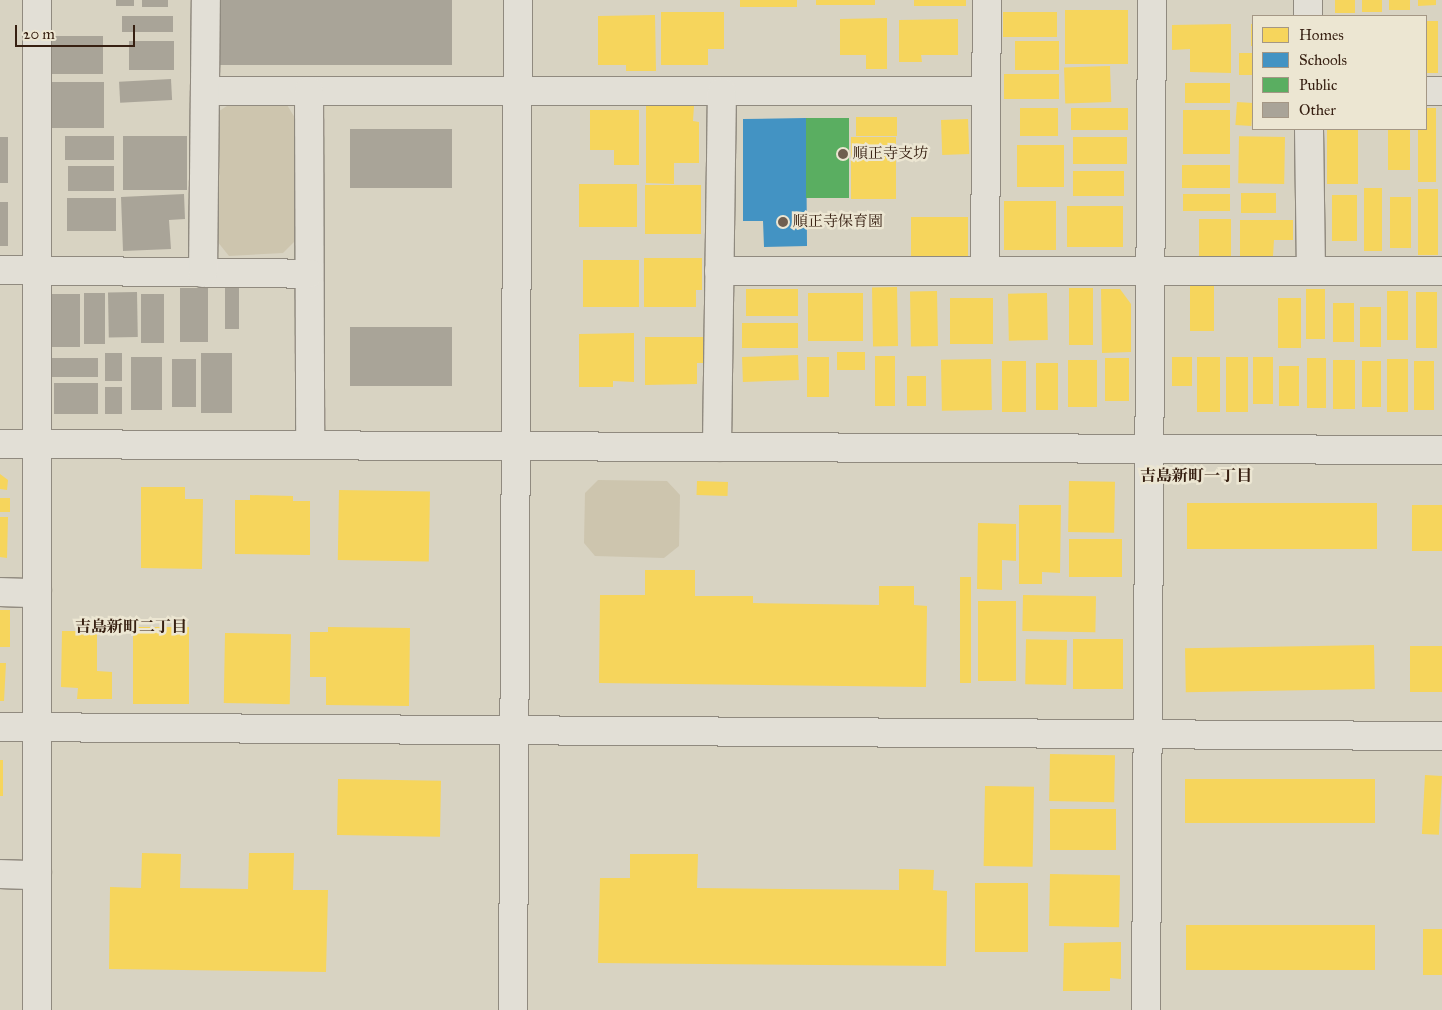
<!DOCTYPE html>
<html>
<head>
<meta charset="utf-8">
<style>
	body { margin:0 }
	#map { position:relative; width:1442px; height:1010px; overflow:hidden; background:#d8d3c2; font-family:"IM FELL Great Primer","Noto Serif JP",serif }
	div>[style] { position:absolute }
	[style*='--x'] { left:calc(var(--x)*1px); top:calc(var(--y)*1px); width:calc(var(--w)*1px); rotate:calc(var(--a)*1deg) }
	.green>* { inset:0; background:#cdc5ae }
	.homes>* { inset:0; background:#f6d55c; transform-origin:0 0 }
	.schools>* { inset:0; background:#4393c3 }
	.public>* { inset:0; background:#5aae61; transform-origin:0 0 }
	.building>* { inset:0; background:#a9a498; transform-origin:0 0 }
	.roads { filter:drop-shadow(1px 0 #908a7f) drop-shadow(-1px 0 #908a7f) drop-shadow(0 1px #908a7f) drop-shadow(0 -1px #908a7f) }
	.street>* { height:28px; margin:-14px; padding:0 14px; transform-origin:14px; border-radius:14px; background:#e2dfd6 }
	.secondary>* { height:28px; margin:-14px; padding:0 14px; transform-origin:14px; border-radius:14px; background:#e2dfd6 }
	.dots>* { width:14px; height:14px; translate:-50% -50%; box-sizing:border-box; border:2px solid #ece6d2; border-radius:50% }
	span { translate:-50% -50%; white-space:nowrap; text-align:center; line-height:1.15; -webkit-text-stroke:5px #ece6d2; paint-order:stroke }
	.poi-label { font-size:15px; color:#372012 }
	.left { translate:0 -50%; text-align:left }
	.neighbourhood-label { font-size:16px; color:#372012; font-weight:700 }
	.legend { position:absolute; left:1252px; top:15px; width:175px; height:115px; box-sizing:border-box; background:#ece6d2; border:1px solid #a49785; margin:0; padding:6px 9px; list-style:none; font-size:15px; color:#372012 }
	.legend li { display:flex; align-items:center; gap:10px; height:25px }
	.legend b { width:25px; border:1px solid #a49785 }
	.scale { position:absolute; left:15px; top:25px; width:120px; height:22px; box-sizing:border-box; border:2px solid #372012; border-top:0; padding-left:6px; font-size:15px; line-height:18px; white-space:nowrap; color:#372012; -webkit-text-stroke:4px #ece6d2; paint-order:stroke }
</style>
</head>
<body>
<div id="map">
	<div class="green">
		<div style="clip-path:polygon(230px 104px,287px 105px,300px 126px,301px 235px,283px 253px,229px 256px,213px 236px,210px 117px)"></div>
		<div style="clip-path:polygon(598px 480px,667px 481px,680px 495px,679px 546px,664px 558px,595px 556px,584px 543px,585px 493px)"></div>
	</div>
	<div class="homes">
		<div style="left:740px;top:0;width:57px;height:7px"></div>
		<div style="left:816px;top:0;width:59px;height:5px"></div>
		<div style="left:914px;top:0;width:52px;height:6px"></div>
		<div style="left:1335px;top:0;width:20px;height:13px"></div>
		<div style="left:1362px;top:0;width:20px;height:12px"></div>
		<div style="left:1389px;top:0;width:21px;height:10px"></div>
		<div style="clip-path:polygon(1418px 0,1436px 0,1436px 5px,1418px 6px)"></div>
		<div style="left:1065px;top:10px;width:63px;height:54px"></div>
		<div style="clip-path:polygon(661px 12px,724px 12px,724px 49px,708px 49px,708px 65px,661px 65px)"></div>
		<div style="left:1003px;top:12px;width:54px;height:25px"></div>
		<div style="clip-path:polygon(655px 15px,656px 71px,626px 71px,626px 65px,598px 65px,598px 16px)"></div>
		<div style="clip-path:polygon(887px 18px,887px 69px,866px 69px,866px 55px,840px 55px,840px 19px)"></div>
		<div style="clip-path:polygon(958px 19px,958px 55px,921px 55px,922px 62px,899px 62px,899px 20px)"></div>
		<div style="left:1426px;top:21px;width:12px;height:52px"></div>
		<div style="clip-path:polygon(1231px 24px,1231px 73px,1190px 72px,1190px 49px,1172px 50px,1172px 25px)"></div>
		<div style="left:1251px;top:24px;width:2px;height:22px"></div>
		<div style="left:1015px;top:41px;width:44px;height:29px"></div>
		<div style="left:1239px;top:53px;width:14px;height:22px"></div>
		<div style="left:1110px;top:66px;width:36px;height:46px;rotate:88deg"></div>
		<div style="left:1059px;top:74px;width:25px;height:55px;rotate:90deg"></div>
		<div style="left:1185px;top:83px;width:45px;height:20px"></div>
		<div style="left:1237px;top:102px;width:16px;height:23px;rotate:4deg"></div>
		<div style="clip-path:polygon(646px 106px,694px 106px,693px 121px,699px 122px,699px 163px,674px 163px,674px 184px,646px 183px)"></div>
		<div style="left:1020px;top:108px;width:38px;height:28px"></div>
		<div style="left:1071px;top:108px;width:57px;height:22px"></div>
		<div style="clip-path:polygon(1426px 108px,1436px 108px,1436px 182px,1418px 182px,1418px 129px,1426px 129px)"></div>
		<div style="clip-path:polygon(590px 110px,639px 110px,639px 165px,614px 165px,614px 150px,590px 150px)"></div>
		<div style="left:1230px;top:110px;width:44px;height:47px;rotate:90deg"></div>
		<div style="left:856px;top:117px;width:41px;height:19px"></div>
		<div style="left:968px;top:119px;width:35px;height:27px;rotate:88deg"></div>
		<div style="left:1327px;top:129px;width:31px;height:55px"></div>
		<div style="left:1388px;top:129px;width:22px;height:41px"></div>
		<div style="left:851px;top:137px;width:45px;height:62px"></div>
		<div style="left:1073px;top:137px;width:54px;height:27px"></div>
		<div style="left:1285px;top:137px;width:47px;height:46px;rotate:91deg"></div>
		<div style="left:1017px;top:145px;width:47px;height:42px"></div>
		<div style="left:1182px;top:165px;width:48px;height:23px"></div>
		<div style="left:1073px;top:171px;width:51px;height:25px"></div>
		<div style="left:579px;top:184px;width:58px;height:43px"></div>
		<div style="left:645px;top:185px;width:56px;height:49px"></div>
		<div style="left:1364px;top:188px;width:18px;height:63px"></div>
		<div style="left:1418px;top:189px;width:20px;height:66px"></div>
		<div style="left:1241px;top:193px;width:35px;height:20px"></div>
		<div style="left:1183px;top:194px;width:47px;height:17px"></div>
		<div style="left:1332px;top:195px;width:25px;height:46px"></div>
		<div style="left:1390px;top:197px;width:21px;height:51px"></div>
		<div style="left:1004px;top:201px;width:52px;height:49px"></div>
		<div style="left:1067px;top:206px;width:56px;height:41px"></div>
		<div style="left:911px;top:217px;width:57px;height:39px"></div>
		<div style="left:1199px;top:219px;width:32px;height:38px"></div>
		<div style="clip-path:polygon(1240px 220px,1293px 220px,1293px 240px,1274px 240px,1273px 256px,1240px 256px)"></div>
		<div style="clip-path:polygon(644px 258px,702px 258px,702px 290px,696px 290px,696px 307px,644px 307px)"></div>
		<div style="left:583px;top:260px;width:56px;height:47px"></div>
		<div style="left:1190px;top:285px;width:24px;height:46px"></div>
		<div style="left:897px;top:287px;width:59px;height:25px;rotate:89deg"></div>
		<div style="left:1093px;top:288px;width:57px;height:24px;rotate:90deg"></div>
		<div style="left:798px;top:289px;width:27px;height:52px;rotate:90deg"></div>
		<div style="clip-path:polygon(1101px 289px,1120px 289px,1131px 304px,1131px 352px,1102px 353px)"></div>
		<div style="left:1325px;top:289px;width:50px;height:19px;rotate:90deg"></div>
		<div style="left:937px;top:291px;width:55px;height:27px;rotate:89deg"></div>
		<div style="left:1387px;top:291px;width:21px;height:49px"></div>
		<div style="left:1416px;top:292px;width:21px;height:56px"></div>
		<div style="left:808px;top:293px;width:55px;height:48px"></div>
		<div style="left:1047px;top:293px;width:47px;height:39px;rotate:89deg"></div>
		<div style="left:993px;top:298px;width:46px;height:43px;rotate:90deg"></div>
		<div style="left:1278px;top:298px;width:23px;height:50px"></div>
		<div style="left:1333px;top:303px;width:21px;height:39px"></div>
		<div style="left:1381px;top:307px;width:40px;height:21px;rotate:90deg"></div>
		<div style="left:798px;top:323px;width:25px;height:56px;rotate:90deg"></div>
		<div style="clip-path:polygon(634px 333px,634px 382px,613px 381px,613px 387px,579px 387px,579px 334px)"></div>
		<div style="clip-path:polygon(645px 337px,706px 337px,706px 363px,697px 363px,697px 384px,645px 385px)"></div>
		<div style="left:837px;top:352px;width:28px;height:18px"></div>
		<div style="left:798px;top:355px;width:25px;height:56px;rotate:88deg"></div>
		<div style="left:875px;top:356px;width:20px;height:50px"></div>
		<div style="left:829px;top:357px;width:40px;height:22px;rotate:90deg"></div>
		<div style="left:1172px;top:357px;width:20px;height:29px"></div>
		<div style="left:1197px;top:357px;width:23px;height:55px"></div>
		<div style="left:1226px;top:357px;width:22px;height:55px"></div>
		<div style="left:1253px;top:357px;width:20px;height:47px"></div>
		<div style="left:1129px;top:358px;width:43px;height:24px;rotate:90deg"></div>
		<div style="left:1307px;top:358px;width:19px;height:50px"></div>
		<div style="left:991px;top:359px;width:51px;height:50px;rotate:89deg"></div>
		<div style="left:1387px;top:359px;width:21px;height:53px"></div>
		<div style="left:1068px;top:360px;width:29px;height:47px"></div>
		<div style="left:1333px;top:360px;width:22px;height:49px"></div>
		<div style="left:1002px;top:361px;width:24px;height:51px"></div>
		<div style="left:1381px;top:361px;width:46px;height:19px;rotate:90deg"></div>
		<div style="left:1414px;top:361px;width:20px;height:49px"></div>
		<div style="left:1036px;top:363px;width:22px;height:47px"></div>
		<div style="left:1279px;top:366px;width:20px;height:40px"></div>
		<div style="left:926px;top:376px;width:30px;height:19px;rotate:90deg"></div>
		<div style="clip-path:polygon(0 474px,8px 480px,7px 490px,0 489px)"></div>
		<div style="left:697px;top:481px;width:31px;height:14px;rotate:2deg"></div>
		<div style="left:1069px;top:481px;width:46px;height:51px;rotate:1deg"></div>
		<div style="clip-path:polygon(141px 487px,185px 487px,185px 499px,203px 499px,202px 569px,141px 568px)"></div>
		<div style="left:339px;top:490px;width:91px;height:70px;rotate:1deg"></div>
		<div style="clip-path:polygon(250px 495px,293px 496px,293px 501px,310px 501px,310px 555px,235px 554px,235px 500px,250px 500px)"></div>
		<div style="left:0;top:498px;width:10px;height:14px"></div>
		<div style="left:1377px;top:503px;width:46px;height:190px;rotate:90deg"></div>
		<div style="clip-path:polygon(1019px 505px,1061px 505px,1060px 573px,1042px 572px,1042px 584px,1019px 584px)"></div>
		<div style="left:1412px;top:505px;width:30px;height:46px"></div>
		<div style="clip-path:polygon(0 517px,8px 517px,7px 558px,0 557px)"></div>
		<div style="clip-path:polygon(978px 523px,1016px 524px,1016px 561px,1002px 560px,1002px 590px,977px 589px)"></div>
		<div style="left:1069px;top:539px;width:53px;height:38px"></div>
		<div style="clip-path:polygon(645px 570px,695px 570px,695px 596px,753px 596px,753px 603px,879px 605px,879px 586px,914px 586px,914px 605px,927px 606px,926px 687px,599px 683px,600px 595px,645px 595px)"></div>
		<div style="left:960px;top:577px;width:11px;height:106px"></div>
		<div style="left:1023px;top:595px;width:73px;height:36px;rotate:1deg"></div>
		<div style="left:978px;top:601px;width:38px;height:80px"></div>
		<div style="left:0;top:610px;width:10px;height:37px"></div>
		<div style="left:133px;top:627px;width:56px;height:77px"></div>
		<div style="clip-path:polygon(328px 627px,410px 628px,409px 706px,326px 705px,326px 677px,310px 677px,310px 632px,328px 632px)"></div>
		<div style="clip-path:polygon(62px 631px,97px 631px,97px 671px,112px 672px,112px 699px,77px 699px,78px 688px,61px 687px)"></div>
		<div style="left:225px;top:633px;width:66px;height:70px;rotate:1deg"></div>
		<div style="left:1073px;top:639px;width:50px;height:50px"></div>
		<div style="left:1067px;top:640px;width:45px;height:41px;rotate:91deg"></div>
		<div style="left:1374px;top:645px;width:44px;height:189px;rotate:89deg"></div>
		<div style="left:1410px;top:646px;width:32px;height:46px"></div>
		<div style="clip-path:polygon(0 663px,6px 663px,4px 701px,0 701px)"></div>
		<div style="left:1050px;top:754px;width:65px;height:47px;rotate:1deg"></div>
		<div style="left:0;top:760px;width:3px;height:36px"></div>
		<div style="left:1425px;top:775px;width:17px;height:59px;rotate:3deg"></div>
		<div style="left:338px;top:779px;width:103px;height:56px;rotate:1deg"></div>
		<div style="left:1375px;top:779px;width:44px;height:190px;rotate:90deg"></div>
		<div style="left:985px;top:786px;width:49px;height:80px;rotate:1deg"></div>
		<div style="left:1050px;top:809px;width:66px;height:41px"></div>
		<div style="clip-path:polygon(142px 853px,181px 854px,180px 888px,248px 889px,249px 853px,294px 853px,293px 890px,328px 890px,326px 972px,109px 969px,110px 887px,141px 888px)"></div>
		<div style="clip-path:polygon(630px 854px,698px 854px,697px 888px,899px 890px,899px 869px,934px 870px,933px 890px,947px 891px,946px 966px,598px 963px,600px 878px,630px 878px)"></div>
		<div style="left:1050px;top:874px;width:70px;height:52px;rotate:1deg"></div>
		<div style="left:975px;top:883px;width:53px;height:69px"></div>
		<div style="left:1375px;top:925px;width:45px;height:189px;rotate:90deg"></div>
		<div style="left:1423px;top:929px;width:19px;height:46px"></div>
		<div style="clip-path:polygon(1121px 942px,1121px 979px,1110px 978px,1110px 991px,1063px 991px,1064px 943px)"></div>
	</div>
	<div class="schools">
		<div style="clip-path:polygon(806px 118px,807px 246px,764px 247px,763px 221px,743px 221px,743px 119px)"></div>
	</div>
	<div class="public">
		<div style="left:806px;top:118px;width:43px;height:80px"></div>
	</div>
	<div class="building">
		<div style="left:116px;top:0;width:18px;height:6px"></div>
		<div style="left:142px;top:0;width:26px;height:7px"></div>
		<div style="left:219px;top:0;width:233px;height:65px"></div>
		<div style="left:173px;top:16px;width:16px;height:51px;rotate:90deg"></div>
		<div style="left:103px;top:36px;width:38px;height:54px;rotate:90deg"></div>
		<div style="left:174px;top:41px;width:29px;height:45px;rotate:90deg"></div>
		<div style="left:171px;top:79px;width:21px;height:52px;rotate:87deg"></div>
		<div style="left:104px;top:82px;width:46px;height:53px;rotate:90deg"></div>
		<div style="left:350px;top:129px;width:102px;height:59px"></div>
		<div style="left:114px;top:136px;width:24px;height:49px;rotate:90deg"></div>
		<div style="left:123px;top:136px;width:64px;height:54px"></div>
		<div style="left:0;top:137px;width:8px;height:46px"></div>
		<div style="left:114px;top:166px;width:25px;height:46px;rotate:90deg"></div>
		<div style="clip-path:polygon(184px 194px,185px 219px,169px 220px,171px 249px,123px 251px,121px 197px)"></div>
		<div style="left:116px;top:198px;width:33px;height:49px;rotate:90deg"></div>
		<div style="left:0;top:202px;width:8px;height:44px"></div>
		<div style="left:225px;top:281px;width:14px;height:48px"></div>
		<div style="left:208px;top:288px;width:54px;height:28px;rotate:90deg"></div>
		<div style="left:137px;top:292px;width:45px;height:29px;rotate:89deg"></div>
		<div style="left:105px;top:293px;width:51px;height:21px;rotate:90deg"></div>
		<div style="left:51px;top:294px;width:29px;height:53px"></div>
		<div style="left:141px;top:294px;width:23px;height:49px"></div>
		<div style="left:452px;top:327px;width:59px;height:102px;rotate:90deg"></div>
		<div style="left:105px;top:353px;width:17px;height:28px"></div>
		<div style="left:201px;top:353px;width:31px;height:60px"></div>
		<div style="left:131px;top:357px;width:31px;height:53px"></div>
		<div style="left:51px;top:358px;width:47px;height:19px"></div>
		<div style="left:172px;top:359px;width:24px;height:48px"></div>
		<div style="left:54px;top:383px;width:44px;height:31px"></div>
		<div style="left:105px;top:387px;width:17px;height:27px"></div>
	</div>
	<div class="roads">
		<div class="street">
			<div style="--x:1308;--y:0;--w:16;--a:90"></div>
			<div style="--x:205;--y:91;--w:781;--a:0"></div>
			<div style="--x:309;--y:91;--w:354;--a:89.8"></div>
			<div style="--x:1426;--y:91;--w:16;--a:0"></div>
			<div style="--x:1309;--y:129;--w:142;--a:89.2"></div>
			<div style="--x:0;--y:270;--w:309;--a:0.7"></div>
			<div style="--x:985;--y:270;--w:270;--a:-89.6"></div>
			<div style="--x:719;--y:271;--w:723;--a:0"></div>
			<div style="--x:203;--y:273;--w:273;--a:-89.4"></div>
			<div style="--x:717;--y:447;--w:355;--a:-89.2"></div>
			<div style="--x:0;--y:592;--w:37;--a:2"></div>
			<div style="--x:0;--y:727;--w:1442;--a:0.36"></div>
			<div style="--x:0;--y:874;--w:37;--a:2"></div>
			<div style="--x:37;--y:1010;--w:1010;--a:-90"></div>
			<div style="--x:1146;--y:1010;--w:1010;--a:-89.66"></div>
		</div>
		<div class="secondary">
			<div style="--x:0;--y:444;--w:1442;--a:0.24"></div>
			<div style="--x:513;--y:1010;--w:1010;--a:-89.72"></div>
		</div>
	</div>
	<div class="dots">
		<div style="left:843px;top:154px;background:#6f5f50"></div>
		<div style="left:783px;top:222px;background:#6f5f50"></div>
	</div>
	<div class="poi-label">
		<span class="left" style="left:853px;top:154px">順正寺支坊</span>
		<span class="left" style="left:793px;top:222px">順正寺保育園</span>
	</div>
	<div class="neighbourhood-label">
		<span style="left:1196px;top:476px">吉島新町一丁目</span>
		<span style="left:131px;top:627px">吉島新町二丁目</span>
	</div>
	<ul class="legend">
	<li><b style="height:14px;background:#f6d55c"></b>Homes</li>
	<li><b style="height:14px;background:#4393c3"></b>Schools</li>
	<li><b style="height:14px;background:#5aae61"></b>Public</li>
	<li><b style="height:14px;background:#a9a498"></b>Other</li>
	</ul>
	<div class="scale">20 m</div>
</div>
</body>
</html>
